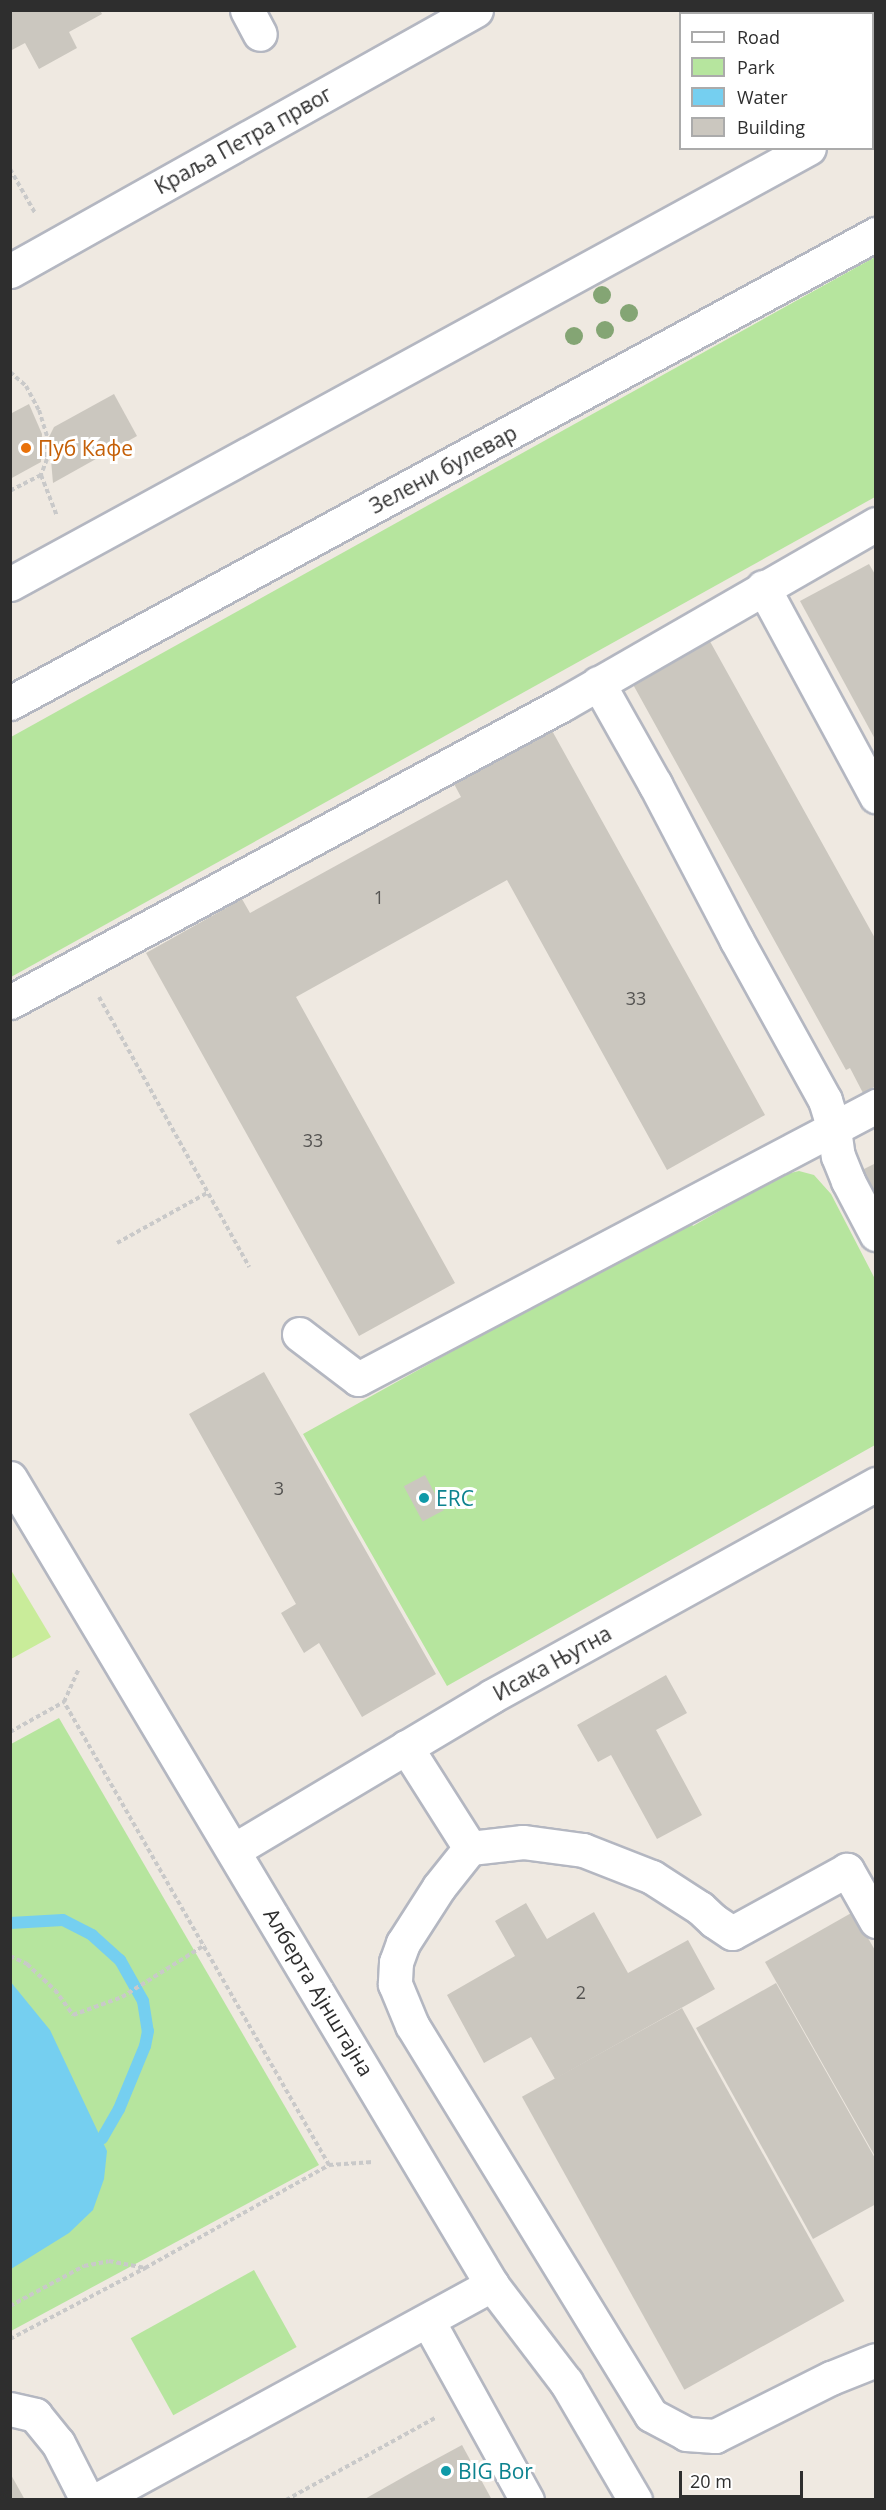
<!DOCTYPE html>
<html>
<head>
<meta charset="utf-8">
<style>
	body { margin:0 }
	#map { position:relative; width:886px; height:2510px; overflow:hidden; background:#efe9e1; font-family:"Open Sans",sans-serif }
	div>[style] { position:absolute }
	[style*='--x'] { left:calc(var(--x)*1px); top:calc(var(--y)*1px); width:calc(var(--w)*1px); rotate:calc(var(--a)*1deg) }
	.green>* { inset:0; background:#b6e59e; transform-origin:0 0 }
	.pitch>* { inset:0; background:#c9ec9a }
	.water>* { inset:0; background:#75cff0 }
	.stream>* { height:12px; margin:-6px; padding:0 6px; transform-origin:6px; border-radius:6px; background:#75cff0 }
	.building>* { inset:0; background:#cbc7bf; transform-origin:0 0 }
	.path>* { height:4px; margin-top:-2px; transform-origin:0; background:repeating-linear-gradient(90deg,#c9c9c9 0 4.5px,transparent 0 7.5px) }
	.roads { filter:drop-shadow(2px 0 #b4b7c1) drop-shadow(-2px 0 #b4b7c1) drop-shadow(0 2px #b4b7c1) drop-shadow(0 -2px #b4b7c1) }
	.minor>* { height:33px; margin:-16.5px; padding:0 16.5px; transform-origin:16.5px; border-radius:16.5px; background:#fff }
	.trees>* { width:18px; height:18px; margin:-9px; border-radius:50%; background:#84a574 }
	.dots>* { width:16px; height:16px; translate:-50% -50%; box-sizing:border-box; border:3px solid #fff; border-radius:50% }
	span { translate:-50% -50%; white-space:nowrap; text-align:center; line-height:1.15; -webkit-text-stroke:6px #fff; paint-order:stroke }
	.number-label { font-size:18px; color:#555452 }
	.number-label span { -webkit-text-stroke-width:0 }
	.street-label { font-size:21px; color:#2e2e2e }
	.food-label { font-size:21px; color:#c56008 }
	.left { translate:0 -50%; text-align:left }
	.culture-label { font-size:21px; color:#0d838f }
	.frame { position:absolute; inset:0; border:12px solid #2e2e2e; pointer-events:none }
	.legend { position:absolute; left:679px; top:12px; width:195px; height:138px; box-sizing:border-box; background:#fff; border:2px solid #ababab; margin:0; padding:8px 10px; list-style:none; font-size:18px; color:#2e2e2e }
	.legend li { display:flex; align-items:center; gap:12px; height:30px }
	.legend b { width:30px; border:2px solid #ababab }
	.scale { position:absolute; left:679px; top:2471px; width:124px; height:27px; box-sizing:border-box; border:3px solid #2e2e2e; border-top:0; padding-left:8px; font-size:18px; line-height:21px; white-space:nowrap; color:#2e2e2e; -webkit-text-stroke:4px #fff; paint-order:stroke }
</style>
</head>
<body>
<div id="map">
	<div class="green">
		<div style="clip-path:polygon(875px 257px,875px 497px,11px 977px,11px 737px)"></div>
		<div style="clip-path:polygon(799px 1171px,814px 1175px,831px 1194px,875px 1279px,875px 1445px,447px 1686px,303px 1434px,688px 1220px,693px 1226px,782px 1175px)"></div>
		<div style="clip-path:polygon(59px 1718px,319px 2165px,11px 2331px,11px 1744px)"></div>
		<div style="left:254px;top:2270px;width:88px;height:141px;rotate:61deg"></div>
	</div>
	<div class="pitch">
		<div style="clip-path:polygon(11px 1570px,51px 1637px,11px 1659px,10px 1659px)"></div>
	</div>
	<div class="water">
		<div style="clip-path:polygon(10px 1981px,50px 2030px,107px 2151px,104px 2179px,93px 2210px,69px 2233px,11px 2269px)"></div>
	</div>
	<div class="stream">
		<div style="--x:10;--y:1923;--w:53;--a:-3.2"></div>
		<div style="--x:63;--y:1920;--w:33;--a:27"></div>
		<div style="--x:92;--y:1935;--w:38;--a:42"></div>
		<div style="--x:120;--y:1960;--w:47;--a:60.7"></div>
		<div style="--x:143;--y:2001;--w:30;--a:81"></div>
		<div style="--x:148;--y:2031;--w:15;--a:101"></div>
		<div style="--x:145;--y:2046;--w:68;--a:112.4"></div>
		<div style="--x:119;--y:2109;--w:34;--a:120"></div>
	</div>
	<div class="building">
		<div style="clip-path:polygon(10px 10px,100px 10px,102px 14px,69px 32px,77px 48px,39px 69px,25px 43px,10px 51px)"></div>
		<div style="clip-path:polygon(114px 394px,137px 436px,53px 483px,49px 437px,54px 427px)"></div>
		<div style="clip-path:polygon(29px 404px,42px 434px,41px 462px,10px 479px,10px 414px)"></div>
		<div style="clip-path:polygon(869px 564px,876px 576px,876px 741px,800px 601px)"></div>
		<div style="clip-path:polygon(707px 636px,876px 940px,876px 1086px,863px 1093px,850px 1068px,846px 1070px,630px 679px)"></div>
		<div style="clip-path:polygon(550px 727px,765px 1115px,667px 1170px,507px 880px,296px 997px,455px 1283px,359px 1336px,146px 953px,242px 899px,250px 913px,461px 797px,453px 782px)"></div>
		<div style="clip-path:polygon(876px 1163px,876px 1200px,860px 1171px)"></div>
		<div style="clip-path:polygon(264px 1372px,436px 1674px,362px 1717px,319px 1643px,304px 1653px,281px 1613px,296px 1604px,189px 1414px)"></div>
		<div style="left:425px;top:1475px;width:40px;height:24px;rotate:62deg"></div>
		<div style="clip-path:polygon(666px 1675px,687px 1713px,656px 1730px,702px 1815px,657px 1839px,611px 1755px,598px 1762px,577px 1725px)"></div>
		<div style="clip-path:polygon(526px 1903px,547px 1939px,594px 1912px,628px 1973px,688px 1940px,715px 1989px,555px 2079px,531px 2037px,484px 2063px,447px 1995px,515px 1956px,495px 1921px)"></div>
		<div style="clip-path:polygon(853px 1912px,876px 1952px,876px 2158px,765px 1962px)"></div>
		<div style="clip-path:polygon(776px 1983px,876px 2160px,876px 2204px,813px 2239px,696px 2028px)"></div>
		<div style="left:682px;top:2008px;width:335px;height:183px;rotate:61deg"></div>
		<div style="clip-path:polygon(462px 2445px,492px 2500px,363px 2500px,416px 2470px)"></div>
		<div style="clip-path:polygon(10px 2473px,25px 2500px,10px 2500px)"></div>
	</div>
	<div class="path">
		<div style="--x:10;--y:169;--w:51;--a:60.4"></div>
		<div style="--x:10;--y:372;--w:21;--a:41"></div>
		<div style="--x:26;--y:386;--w:27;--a:62"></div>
		<div style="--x:39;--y:410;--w:28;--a:73"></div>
		<div style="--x:47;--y:437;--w:22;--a:90"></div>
		<div style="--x:47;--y:459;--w:17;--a:111"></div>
		<div style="--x:41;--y:475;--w:35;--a:153"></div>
		<div style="--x:41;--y:475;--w:44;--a:68.7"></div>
		<div style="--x:99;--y:997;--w:309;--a:60.9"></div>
		<div style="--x:117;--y:1243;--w:103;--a:-29.1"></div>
		<div style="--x:10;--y:1732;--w:62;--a:-29.1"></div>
		<div style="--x:64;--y:1702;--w:37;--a:-66"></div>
		<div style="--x:10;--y:1956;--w:19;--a:25"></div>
		<div style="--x:27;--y:1964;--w:38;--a:43"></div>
		<div style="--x:55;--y:1990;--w:31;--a:54"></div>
		<div style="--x:73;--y:2015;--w:52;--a:-20.2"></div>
		<div style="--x:122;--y:1997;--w:98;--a:-32.1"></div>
		<div style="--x:329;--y:2165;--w:44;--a:-3.9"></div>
		<div style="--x:10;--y:2306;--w:84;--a:-28.4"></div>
		<div style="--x:84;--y:2266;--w:25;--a:-11"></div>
		<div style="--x:109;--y:2261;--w:37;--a:11"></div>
		<div style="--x:10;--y:2339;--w:153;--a:-27.7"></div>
		<div style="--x:145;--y:2268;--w:211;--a:-29.2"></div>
		<div style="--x:329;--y:2165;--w:533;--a:-119.78"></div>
		<div style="--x:286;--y:2500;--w:170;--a:-28.8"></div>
	</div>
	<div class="roads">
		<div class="minor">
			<div style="--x:247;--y:10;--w:27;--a:62"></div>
			<div style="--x:872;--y:114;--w:4;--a:-27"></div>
			<div style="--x:10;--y:271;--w:534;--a:-29.25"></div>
			<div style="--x:10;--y:584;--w:910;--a:-28.62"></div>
			<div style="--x:763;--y:587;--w:238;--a:61.6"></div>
			<div style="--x:598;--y:683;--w:116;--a:60.6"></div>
			<div style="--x:655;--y:784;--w:175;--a:62.4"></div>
			<div style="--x:736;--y:939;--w:184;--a:61.1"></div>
			<div style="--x:825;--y:1100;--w:30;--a:73"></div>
			<div style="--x:834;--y:1129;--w:27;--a:82"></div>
			<div style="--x:838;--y:1156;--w:27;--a:68"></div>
			<div style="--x:848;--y:1181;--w:60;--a:62.2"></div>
			<div style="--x:10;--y:703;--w:985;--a:-28.44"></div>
			<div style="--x:10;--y:1002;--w:628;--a:-28.32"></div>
			<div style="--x:563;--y:704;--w:361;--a:-29.9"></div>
			<div style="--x:299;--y:1334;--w:74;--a:37.3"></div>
			<div style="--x:358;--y:1379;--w:586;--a:-27.79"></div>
			<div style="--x:10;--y:1478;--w:940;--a:59.15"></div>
			<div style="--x:492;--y:2285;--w:122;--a:52.7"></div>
			<div style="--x:566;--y:2382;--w:137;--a:59.7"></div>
			<div style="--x:406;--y:1747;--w:120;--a:57.6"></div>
			<div style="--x:234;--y:1850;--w:300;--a:-30.8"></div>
			<div style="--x:492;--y:1696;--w:439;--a:-28.9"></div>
			<div style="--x:876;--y:1921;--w:59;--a:-119.6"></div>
			<div style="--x:847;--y:1870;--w:131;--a:151.3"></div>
			<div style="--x:732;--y:1933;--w:22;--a:-146"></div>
			<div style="--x:714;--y:1921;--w:19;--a:-137"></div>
			<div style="--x:700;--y:1908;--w:57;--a:-147.1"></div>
			<div style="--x:652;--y:1877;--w:74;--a:-158.6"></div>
			<div style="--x:583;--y:1850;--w:61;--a:-172.4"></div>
			<div style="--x:523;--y:1842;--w:53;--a:173.5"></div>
			<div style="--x:470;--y:1848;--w:50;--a:128.5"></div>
			<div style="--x:439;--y:1887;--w:67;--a:122.7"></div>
			<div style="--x:403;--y:1943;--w:20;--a:110"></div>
			<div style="--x:396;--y:1962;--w:22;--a:93"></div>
			<div style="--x:395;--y:1984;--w:44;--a:67.5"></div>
			<div style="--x:412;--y:2025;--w:457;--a:58.5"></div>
			<div style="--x:651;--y:2415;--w:40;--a:28"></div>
			<div style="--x:686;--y:2434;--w:29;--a:4"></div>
			<div style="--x:715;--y:2436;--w:130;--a:-26.6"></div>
			<div style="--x:831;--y:2378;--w:48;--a:-21.8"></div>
			<div style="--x:428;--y:2321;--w:205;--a:61.1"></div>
			<div style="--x:10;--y:2409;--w:26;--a:13"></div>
			<div style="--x:35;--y:2415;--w:36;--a:51"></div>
			<div style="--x:58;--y:2443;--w:64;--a:63"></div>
			<div style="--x:97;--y:2500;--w:450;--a:-28.6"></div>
		</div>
	</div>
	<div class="trees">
		<div style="left:602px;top:295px"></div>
		<div style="left:629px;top:313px"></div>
		<div style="left:605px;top:330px"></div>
		<div style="left:574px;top:336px"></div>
	</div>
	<div class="dots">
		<div style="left:26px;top:448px;background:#e8710a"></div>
		<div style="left:424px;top:1498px;background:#0f9aa8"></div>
		<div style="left:446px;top:2471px;background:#0f9aa8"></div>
	</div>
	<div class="number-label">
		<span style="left:379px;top:897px">1</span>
		<span style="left:636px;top:998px">33</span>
		<span style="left:313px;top:1140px">33</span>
		<span style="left:279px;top:1488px">3</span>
		<span style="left:581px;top:1992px">2</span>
	</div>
	<div class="street-label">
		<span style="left:243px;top:140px;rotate:-29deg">Краља Петра првог</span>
		<span style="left:443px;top:469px;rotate:-28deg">Зелени булевар</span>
		<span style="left:552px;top:1663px;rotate:-29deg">Исака Њутна</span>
		<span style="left:319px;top:1992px;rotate:59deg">Алберта Ајнштајна</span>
	</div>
	<div class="food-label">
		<span class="left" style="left:38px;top:448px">Пуб Кафе</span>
	</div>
	<div class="culture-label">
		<span class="left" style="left:436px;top:1498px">ERC</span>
		<span class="left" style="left:458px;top:2471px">BIG Bor</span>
	</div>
	<div class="frame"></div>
	<ul class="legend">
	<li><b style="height:8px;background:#fff"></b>Road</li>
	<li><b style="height:16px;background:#b6e59e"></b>Park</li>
	<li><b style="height:16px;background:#75cff0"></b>Water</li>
	<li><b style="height:16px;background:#cbc7bf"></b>Building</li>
	</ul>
	<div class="scale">20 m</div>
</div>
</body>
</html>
